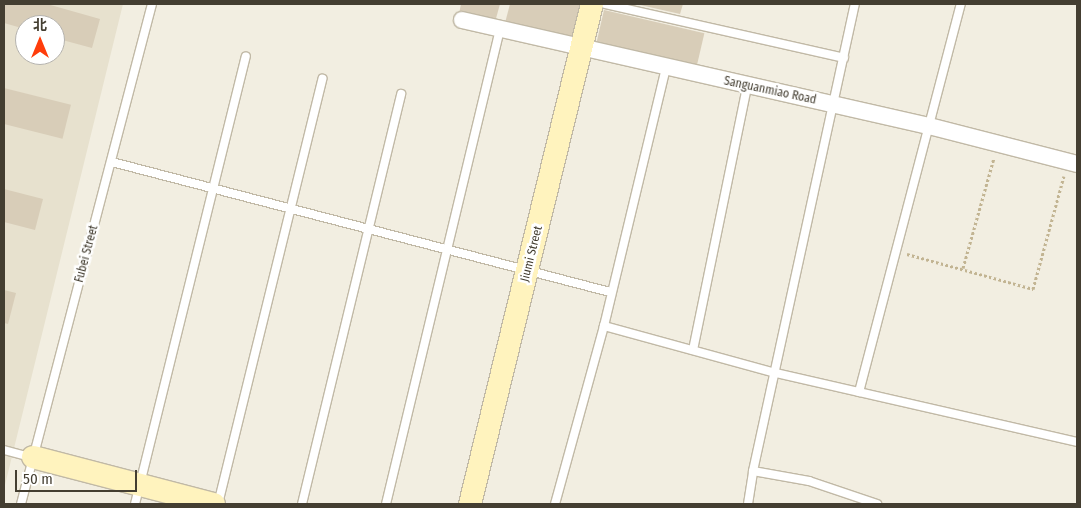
<!DOCTYPE html>
<html>
<head>
<meta charset="utf-8">
<style>
	body { margin:0 }
	#map { position:relative; width:1081px; height:508px; overflow:hidden; background:#f2eee1; font-family:"Fira Sans Condensed","Noto Sans SC",sans-serif }
	div>[style] { position:absolute }
	[style*='--x'] { left:calc(var(--x)*1px); top:calc(var(--y)*1px); width:calc(var(--w)*1px); rotate:calc(var(--a)*1deg) }
	.residential>* { inset:0; background:#e7e1ce }
	.building>* { inset:0; background:#d8cdb8; transform-origin:0 0 }
	.path>* { height:3px; margin-top:-1.5px; transform-origin:0; background:repeating-linear-gradient(90deg,#c2b492 0 2.5px,transparent 0 5px) }
	.roads { filter:drop-shadow(1px 0 #c1b9a6) drop-shadow(-1px 0 #c1b9a6) drop-shadow(0 1px #c1b9a6) drop-shadow(0 -1px #c1b9a6) }
	.lane>* { height:8px; margin:-4px; padding:0 4px; transform-origin:4px; border-radius:4px; background:#fff }
	.street>* { height:16px; margin:-8px; padding:0 8px; transform-origin:8px; border-radius:8px; background:#fff }
	.secondary>* { height:22px; margin:-11px; padding:0 11px; transform-origin:11px; border-radius:11px; background:#fff3be }
	span { translate:-50% -50%; white-space:nowrap; text-align:center; line-height:1.15; -webkit-text-stroke:5px #fff; paint-order:stroke }
	.street-label { font-size:12px; color:#443e31 }
	.frame { position:absolute; inset:0; border:5px solid #443e31; pointer-events:none }
	.north { position:absolute; left:15px; top:15px; width:50px; height:50px; box-sizing:border-box; background:#fff; border:1px solid #b4b2ad; border-radius:50%; rotate:0deg; font-size:14px; font-weight:700; line-height:20px; text-align:center; color:#443e31 }
	.north::after { content:''; display:block; margin:auto; width:18px; height:22px; background:#ff3d0b; clip-path:polygon(50% 0,100% 100%,50% 72%,0 100%) }
	.scale { position:absolute; left:15px; top:470px; width:122px; height:22px; box-sizing:border-box; border:2px solid #443e31; border-top:0; padding-left:6px; font-size:15px; line-height:18px; white-space:nowrap; color:#443e31; -webkit-text-stroke:4px #fff; paint-order:stroke }
</style>
</head>
<body>
<div id="map">
	<div class="residential">
		<div style="clip-path:polygon(evenodd,4px 4px,123px 4px,4px 489px,4px 4px,25px 25px,55px 25px,55px 55px,25px 55px,25px 25px)"></div>
	</div>
	<div class="building">
		<div style="clip-path:polygon(4px 4px,47px 4px,100px 19px,92px 48px,55px 38px,55px 25px,25px 25px,25px 29px,4px 23px)"></div>
		<div style="clip-path:polygon(461px 4px,500px 4px,495px 22px,459px 14px)"></div>
		<div style="clip-path:polygon(510px 4px,581px 4px,573px 39px,505px 23px)"></div>
		<div style="clip-path:polygon(636px 4px,683px 4px,680px 14px)"></div>
		<div style="left:604px;top:10px;width:103px;height:34px;rotate:13deg"></div>
		<div style="left:4px;top:88px;width:69px;height:35px;rotate:14deg"></div>
		<div style="clip-path:polygon(4px 189px,43px 199px,35px 230px,4px 222px)"></div>
		<div style="clip-path:polygon(4px 290px,16px 293px,8px 324px,4px 323px)"></div>
	</div>
	<div class="path">
		<div style="--x:907;--y:254;--w:131;--a:15.5"></div>
		<div style="--x:1033;--y:289;--w:117;--a:-74.7"></div>
		<div style="--x:963;--y:268;--w:114;--a:-74.3"></div>
	</div>
	<div class="roads">
		<div class="lane">
			<div style="--x:605;--y:4;--w:245;--a:12.7"></div>
			<div style="--x:112;--y:162;--w:515;--a:14.63"></div>
			<div style="--x:604;--y:326;--w:178;--a:15.3"></div>
			<div style="--x:776;--y:373;--w:309;--a:12.9"></div>
			<div style="--x:693;--y:350;--w:269;--a:-78.4"></div>
			<div style="--x:859;--y:392;--w:401;--a:-75.3"></div>
			<div style="--x:4;--y:450;--w:28;--a:15"></div>
			<div style="--x:753;--y:471;--w:57;--a:10.1"></div>
			<div style="--x:809;--y:481;--w:72;--a:18.7"></div>
			<div style="--x:21;--y:504;--w:517;--a:-75.32"></div>
			<div style="--x:135;--y:504;--w:461;--a:-76.1"></div>
			<div style="--x:218;--y:504;--w:438;--a:-76.2"></div>
			<div style="--x:302;--y:504;--w:422;--a:-76.4"></div>
			<div style="--x:386;--y:504;--w:488;--a:-76.5"></div>
			<div style="--x:555;--y:504;--w:185;--a:-74.6"></div>
			<div style="--x:604;--y:326;--w:265;--a:-76.5"></div>
			<div style="--x:748;--y:504;--w:33;--a:-81"></div>
			<div style="--x:753;--y:471;--w:478;--a:-77.7"></div>
		</div>
		<div class="street">
			<div style="--x:462;--y:20;--w:479;--a:12.8"></div>
			<div style="--x:929;--y:126;--w:153;--a:14.4"></div>
		</div>
		<div class="secondary">
			<div style="--x:33;--y:457;--w:187;--a:14.6"></div>
			<div style="--x:470;--y:504;--w:515;--a:-76.29"></div>
		</div>
	</div>
	<div class="street-label">
		<span style="left:770px;top:91px;rotate:12deg">Sanguanmiao Road</span>
		<span style="left:87px;top:254px;rotate:-75deg">Fubei Street</span>
		<span style="left:532px;top:254px;rotate:-76deg">Jiumi Street</span>
	</div>
	<div class="frame"></div>
	<div class="north">北</div>
	<div class="scale">50 m</div>
</div>
</body>
</html>
